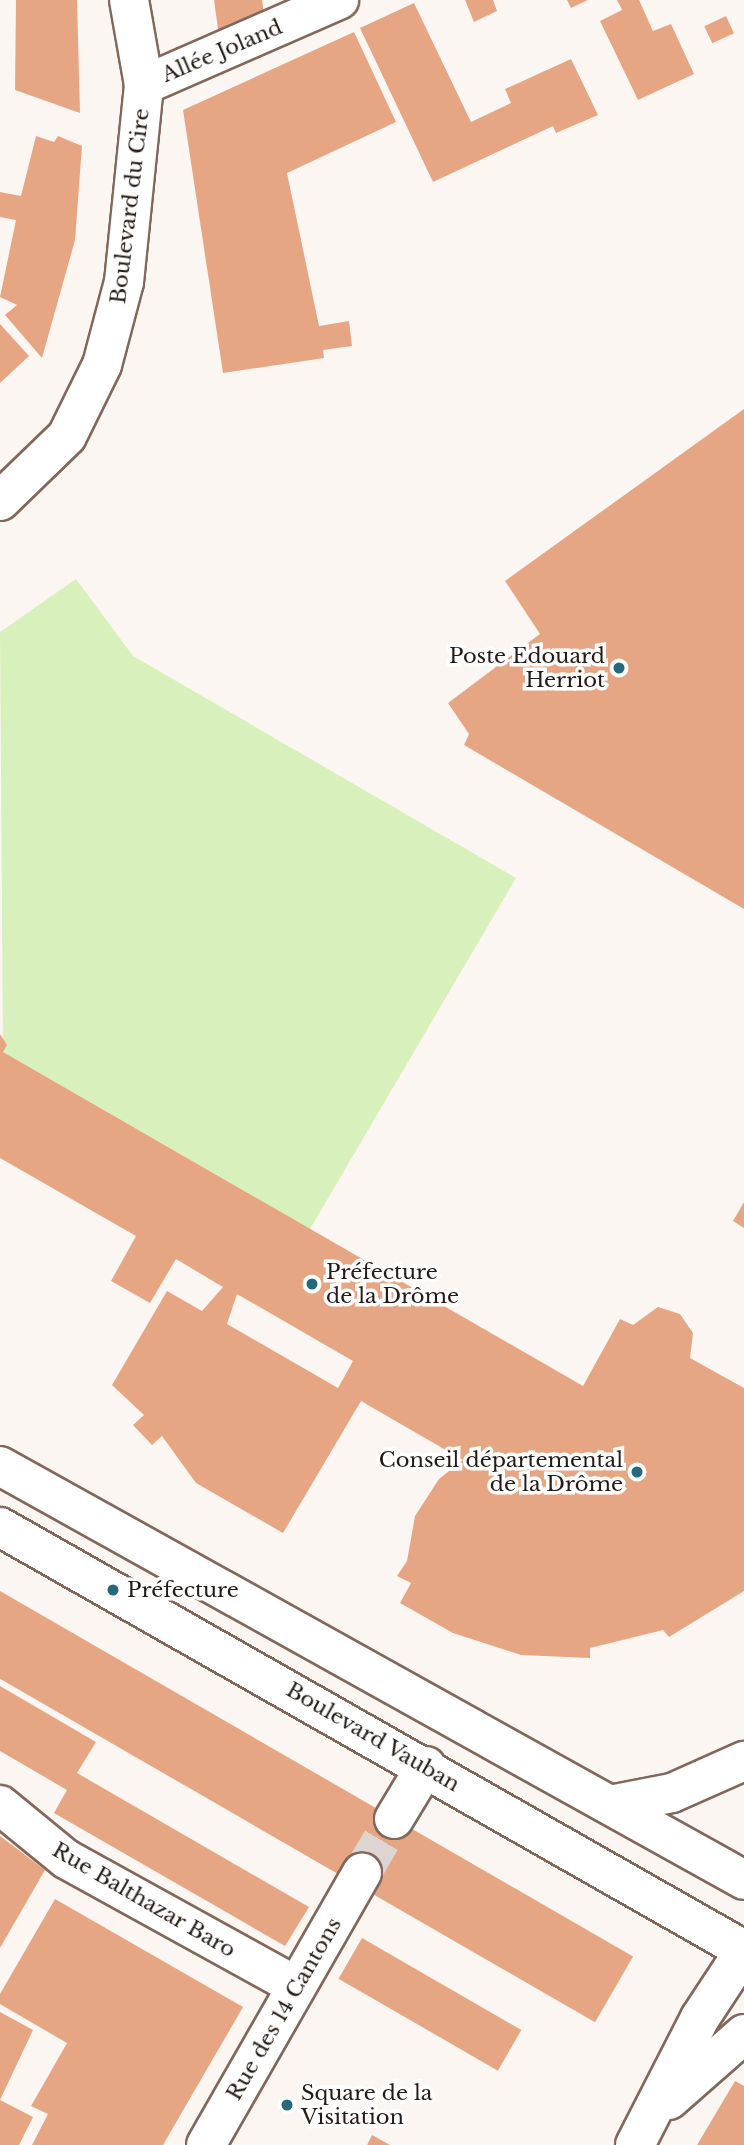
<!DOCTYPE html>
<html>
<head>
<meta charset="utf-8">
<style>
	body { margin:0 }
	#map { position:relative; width:744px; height:2145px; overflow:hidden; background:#fcf6f3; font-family:"Libre Baskerville",serif }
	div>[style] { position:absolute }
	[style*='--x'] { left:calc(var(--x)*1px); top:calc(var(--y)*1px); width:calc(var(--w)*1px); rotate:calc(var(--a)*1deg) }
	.green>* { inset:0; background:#d8f0bb }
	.building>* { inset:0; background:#e7a683; transform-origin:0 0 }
	.minor-tunnel>* { height:38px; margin-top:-19px; transform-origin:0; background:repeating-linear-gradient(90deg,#dcd5d2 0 38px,transparent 0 57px) }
	.roads { filter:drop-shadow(2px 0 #82675b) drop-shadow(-2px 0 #82675b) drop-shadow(0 2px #82675b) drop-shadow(0 -2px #82675b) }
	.minor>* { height:38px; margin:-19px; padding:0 19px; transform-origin:19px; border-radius:19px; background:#fff }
	.tertiary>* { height:38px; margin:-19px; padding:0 19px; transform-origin:19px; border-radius:19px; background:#fff }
	.secondary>* { height:38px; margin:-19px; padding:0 19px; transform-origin:19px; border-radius:19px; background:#fff }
	.dots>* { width:19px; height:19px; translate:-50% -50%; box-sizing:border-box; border:4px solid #fff; border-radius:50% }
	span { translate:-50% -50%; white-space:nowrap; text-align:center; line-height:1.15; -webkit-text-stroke:7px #fff; paint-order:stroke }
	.street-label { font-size:21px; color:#251a15 }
	.poi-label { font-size:21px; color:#251a15 }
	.right { translate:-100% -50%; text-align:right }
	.left { translate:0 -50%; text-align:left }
</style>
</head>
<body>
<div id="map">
	<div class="green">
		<div style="clip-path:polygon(76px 579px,133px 656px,516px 878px,310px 1229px,3px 1052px,0 632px)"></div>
	</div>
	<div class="building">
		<div style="clip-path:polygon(16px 0,77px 0,80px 113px,15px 90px)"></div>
		<div style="clip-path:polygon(214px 0,262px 0,264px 15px,219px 36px)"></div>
		<div style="clip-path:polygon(465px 0,493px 0,497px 11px,474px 22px)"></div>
		<div style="clip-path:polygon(567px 0,588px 0,571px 8px)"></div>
		<div style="clip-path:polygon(617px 0,639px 0,653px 31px,671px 24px,694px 74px,638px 100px,600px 21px,622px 10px)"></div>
		<div style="clip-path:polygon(414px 3px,471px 122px,511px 103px,505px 89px,571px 59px,598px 115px,556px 133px,553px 126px,433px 182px,360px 28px)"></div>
		<div style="left:726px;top:16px;width:19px;height:24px;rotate:65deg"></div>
		<div style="clip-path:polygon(354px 32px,396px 122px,287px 173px,319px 326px,349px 321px,352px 346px,323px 350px,324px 358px,223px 373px,183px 110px)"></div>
		<div style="clip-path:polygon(36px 136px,54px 142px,58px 136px,82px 146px,75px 240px,42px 358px,5px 315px,17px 305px,0 297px,16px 220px,0 217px,0 192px,21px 196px)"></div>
		<div style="clip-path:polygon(0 324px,29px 356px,0 383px)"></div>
		<div style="clip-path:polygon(744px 409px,744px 909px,464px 745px,469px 734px,448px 703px,540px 634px,505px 581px)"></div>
		<div style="clip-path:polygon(evenodd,0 1034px,7px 1045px,3px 1052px,583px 1386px,620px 1319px,633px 1325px,658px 1307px,680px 1314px,693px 1333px,690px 1358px,744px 1388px,744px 1591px,669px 1637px,663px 1630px,590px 1648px,590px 1658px,521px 1655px,453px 1633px,400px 1603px,411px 1583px,397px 1576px,407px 1561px,415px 1516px,439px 1479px,463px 1460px,361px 1401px,283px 1533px,196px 1483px,162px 1436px,152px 1445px,133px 1425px,144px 1415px,112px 1385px,167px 1291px,202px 1311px,223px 1287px,176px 1259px,150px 1303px,111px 1281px,136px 1236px,0 1158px,0 1034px,237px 1294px,353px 1361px,338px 1388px,227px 1324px,237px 1294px)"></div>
		<div style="clip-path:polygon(744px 1202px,744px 1228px,733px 1221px)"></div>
		<div style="left:0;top:1591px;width:731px;height:76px;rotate:30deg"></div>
		<div style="clip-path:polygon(0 1686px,96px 1742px,77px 1773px,309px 1907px,285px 1946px,54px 1813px,67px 1790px,0 1751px)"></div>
		<div style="clip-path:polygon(0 1836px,45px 1870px,0 1948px)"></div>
		<div style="clip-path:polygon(55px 1899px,243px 2007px,163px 2145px,32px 2145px,48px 2114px,31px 2106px,67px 2043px,0 2004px,0 1994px)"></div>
		<div style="left:362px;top:1938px;width:184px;height:47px;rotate:30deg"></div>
		<div style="clip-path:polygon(0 2012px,33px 2030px,0 2100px,33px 2117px,19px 2145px,0 2145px)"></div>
		<div style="clip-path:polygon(735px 2081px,744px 2086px,744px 2145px,697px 2145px)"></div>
		<div style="clip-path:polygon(372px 2135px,390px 2145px,367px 2145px)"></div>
	</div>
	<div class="minor-tunnel">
		<div style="--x:362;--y:1873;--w:63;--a:-59.3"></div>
	</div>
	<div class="roads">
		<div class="minor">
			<div style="--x:144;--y:85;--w:213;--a:-23.6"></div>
			<div style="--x:0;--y:1805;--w:85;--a:39.3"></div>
			<div style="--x:66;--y:1859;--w:260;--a:28.9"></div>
			<div style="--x:610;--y:1805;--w:63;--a:-11"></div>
			<div style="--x:672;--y:1793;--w:79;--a:-24"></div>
			<div style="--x:394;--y:1819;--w:62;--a:-58.9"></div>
			<div style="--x:669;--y:2100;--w:100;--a:-41.3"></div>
			<div style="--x:206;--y:2145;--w:314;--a:-60.2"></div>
			<div style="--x:635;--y:2145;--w:143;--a:-62.9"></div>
			<div style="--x:700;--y:2018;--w:80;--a:-56.7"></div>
		</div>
		<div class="tertiary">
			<div style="--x:0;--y:501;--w:93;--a:-44.1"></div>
			<div style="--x:67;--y:436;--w:79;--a:-63.8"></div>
			<div style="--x:102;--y:365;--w:86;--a:-75.2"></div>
			<div style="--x:124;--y:282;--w:198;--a:-84.2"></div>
			<div style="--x:144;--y:85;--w:86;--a:-100"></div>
		</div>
		<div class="secondary">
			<div style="--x:0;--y:1466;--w:851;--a:29.09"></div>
			<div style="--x:0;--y:1527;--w:856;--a:29.62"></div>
		</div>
	</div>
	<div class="dots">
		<div style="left:619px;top:668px;background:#25697a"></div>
		<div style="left:312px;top:1284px;background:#25697a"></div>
		<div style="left:637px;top:1472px;background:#25697a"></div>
		<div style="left:113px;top:1590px;background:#25697a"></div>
		<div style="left:287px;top:2105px;background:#25697a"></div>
	</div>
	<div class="street-label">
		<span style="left:222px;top:51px;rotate:-23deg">Allée Joland</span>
		<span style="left:130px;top:206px;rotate:-83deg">Boulevard du Cire</span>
		<span style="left:373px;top:1737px;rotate:30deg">Boulevard Vauban</span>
		<span style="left:144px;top:1900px;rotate:30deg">Rue Balthazar Baro</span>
		<span style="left:284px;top:2009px;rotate:-60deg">Rue des 14 Cantons</span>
	</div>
	<div class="poi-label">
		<span class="right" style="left:605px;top:668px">Poste Edouard<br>Herriot</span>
		<span class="left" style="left:326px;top:1284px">Préfecture<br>de la Drôme</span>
		<span class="right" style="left:623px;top:1472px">Conseil départemental<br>de la Drôme</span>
		<span class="left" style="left:127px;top:1590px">Préfecture</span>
		<span class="left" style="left:301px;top:2105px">Square de la<br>Visitation</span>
	</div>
</div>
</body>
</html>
